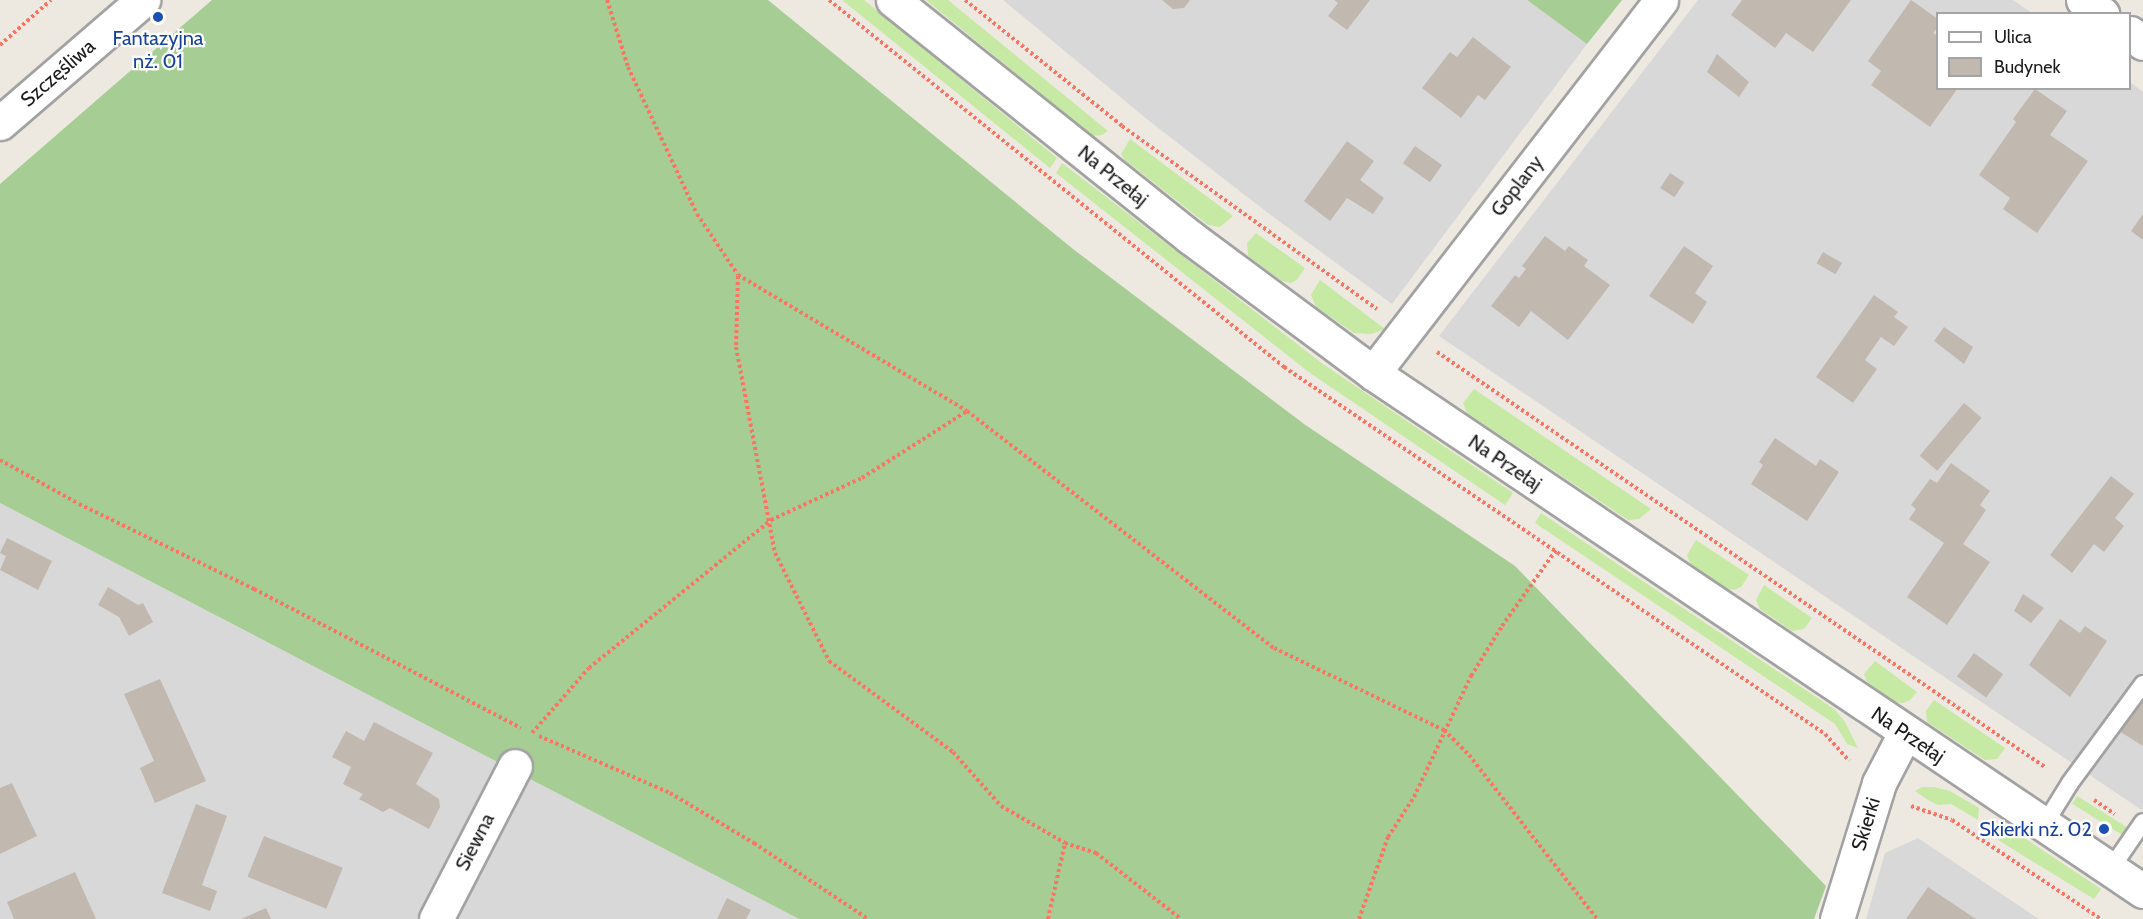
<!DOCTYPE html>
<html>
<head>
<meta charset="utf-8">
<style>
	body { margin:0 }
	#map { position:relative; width:2143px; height:919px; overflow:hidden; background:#ede9e0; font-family:Cabin,sans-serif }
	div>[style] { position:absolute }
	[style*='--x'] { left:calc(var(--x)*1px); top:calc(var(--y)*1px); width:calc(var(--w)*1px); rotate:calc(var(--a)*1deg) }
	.residential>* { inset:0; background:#d9d8d8 }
	.grass>* { inset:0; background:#c6e9a4; transform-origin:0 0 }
	.forest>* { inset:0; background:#a5cd94 }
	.building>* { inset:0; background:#c1b8b0; transform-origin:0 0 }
	.path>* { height:4px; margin-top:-2px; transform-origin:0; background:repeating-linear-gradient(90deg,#fb7463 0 3px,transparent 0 6px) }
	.roads { filter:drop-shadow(2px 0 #a2a2a2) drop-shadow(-2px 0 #a2a2a2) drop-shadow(0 2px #a2a2a2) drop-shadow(0 -2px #a2a2a2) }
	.service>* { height:16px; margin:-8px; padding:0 8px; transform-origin:8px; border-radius:8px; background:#fff }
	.minor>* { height:33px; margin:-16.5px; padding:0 16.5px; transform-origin:16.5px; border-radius:16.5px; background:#fff }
	.dots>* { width:16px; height:16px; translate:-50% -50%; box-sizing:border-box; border:3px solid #fff; border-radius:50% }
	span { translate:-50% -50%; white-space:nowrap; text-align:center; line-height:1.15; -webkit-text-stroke:4.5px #fff; paint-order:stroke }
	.transit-label { font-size:20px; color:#164399 }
	.right { translate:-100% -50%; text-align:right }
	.street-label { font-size:20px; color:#1b1b1b }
	.legend { position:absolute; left:1936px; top:12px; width:195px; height:78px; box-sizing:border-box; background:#fff; border:2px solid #a4a4a4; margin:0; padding:8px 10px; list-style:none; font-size:18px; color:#1b1b1b }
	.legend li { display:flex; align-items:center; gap:12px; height:30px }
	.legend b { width:30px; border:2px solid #a4a4a4 }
</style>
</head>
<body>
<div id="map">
	<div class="residential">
		<div style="clip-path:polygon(1003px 0,1527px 0,1587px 44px,1392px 304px,1268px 213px,1148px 120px)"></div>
		<div style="clip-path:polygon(1698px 0,2013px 0,2032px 13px,1938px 14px,1938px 88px,2130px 88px,2130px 82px,2143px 92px,2143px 811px,1439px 336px)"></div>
		<div style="clip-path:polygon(0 503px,499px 763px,417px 919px,0 919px)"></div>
		<div style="clip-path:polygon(530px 779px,799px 919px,457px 919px)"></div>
		<div style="clip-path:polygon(1918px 838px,2039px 919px,1866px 919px,1885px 853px)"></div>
	</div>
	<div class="grass">
		<div style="clip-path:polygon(842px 0,864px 0,1057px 158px,1050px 168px)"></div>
		<div style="clip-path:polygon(926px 0,948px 0,1108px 131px,1102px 135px,1093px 136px)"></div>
		<div style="clip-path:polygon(1130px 139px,1233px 216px,1220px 227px,1208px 225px,1125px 160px,1121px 154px)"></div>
		<div style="clip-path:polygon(1062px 163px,1323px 364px,1513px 493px,1505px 505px,1310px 373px,1056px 173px)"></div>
		<div style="clip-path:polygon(1256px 233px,1305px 268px,1297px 280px,1291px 283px,1282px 281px,1248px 256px,1247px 243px)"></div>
		<div style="clip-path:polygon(1320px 280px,1385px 329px,1371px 334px,1354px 333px,1316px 307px,1311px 295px)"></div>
		<div style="clip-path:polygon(1474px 389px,1651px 509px,1639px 519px,1628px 520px,1467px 413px,1463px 403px)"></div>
		<div style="clip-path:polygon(1541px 513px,1834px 709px,1845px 722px,1858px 748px,1847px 744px,1835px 724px,1535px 523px)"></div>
		<div style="clip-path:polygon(1696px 540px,1749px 575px,1741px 587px,1734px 590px,1726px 589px,1690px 563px,1687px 555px)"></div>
		<div style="clip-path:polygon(1764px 585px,1812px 618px,1804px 629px,1792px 631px,1760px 609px,1756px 600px)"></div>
		<div style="clip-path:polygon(1875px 661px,1917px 692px,1910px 700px,1903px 703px,1895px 702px,1867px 682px,1864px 674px)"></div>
		<div style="clip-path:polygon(1934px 700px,2005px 748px,1997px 759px,1985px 760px,1927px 722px,1926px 711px)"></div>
		<div style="clip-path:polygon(1922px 787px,1934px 787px,1950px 791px,1979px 808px,1978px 820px,1951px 804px,1938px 805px,1928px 800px,1915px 791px)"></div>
		<div style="left:2077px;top:796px;width:59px;height:9px;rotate:32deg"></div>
		<div style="clip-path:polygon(2012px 830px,2101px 889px,2094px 899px,1998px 840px,2004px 834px)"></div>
	</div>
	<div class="forest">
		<div style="clip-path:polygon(212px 0,768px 0,1073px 249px,1304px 424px,1515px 566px,1826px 886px,1814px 919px,799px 919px,0 503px,0 184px)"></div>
		<div style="clip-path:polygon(1527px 0,1622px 0,1587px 44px)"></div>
	</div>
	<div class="building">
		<div style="clip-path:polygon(1162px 0,1190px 0,1184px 8px,1173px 9px)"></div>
		<div style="clip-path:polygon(1334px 0,1370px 0,1347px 30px,1328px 16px,1338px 3px)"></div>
		<div style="clip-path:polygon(1742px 0,1851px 0,1813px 52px,1786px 33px,1775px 48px,1731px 15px)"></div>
		<div style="clip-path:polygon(1911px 0,1938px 19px,1938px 27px,1933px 33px,1938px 36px,1938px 88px,1958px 88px,1930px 127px,1871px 85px,1881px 71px,1868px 61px)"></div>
		<div style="clip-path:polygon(1473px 37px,1511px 67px,1485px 100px,1478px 95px,1461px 118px,1422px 88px,1450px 52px,1457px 57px)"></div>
		<div style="clip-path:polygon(1717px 54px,1749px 82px,1739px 97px,1707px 72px)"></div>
		<div style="clip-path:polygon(2035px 89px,2067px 111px,2050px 135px,2088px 161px,2037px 233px,2003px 209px,2010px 198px,1979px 175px,2016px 122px,2013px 119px)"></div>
		<div style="clip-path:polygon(1347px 141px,1374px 161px,1360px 180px,1384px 198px,1373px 214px,1347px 198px,1330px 221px,1304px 201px)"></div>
		<div style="left:1415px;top:146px;width:33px;height:21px;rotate:35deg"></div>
		<div style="left:1670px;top:173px;width:17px;height:18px;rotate:33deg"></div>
		<div style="clip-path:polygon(2143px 214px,2143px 240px,2131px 231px)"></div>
		<div style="clip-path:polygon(1545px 236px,1565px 251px,1569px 246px,1588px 260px,1584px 266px,1610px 285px,1568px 340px,1531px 311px,1519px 327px,1491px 306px,1515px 275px,1519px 278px,1526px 269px,1522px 266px)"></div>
		<div style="clip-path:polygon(1684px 246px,1713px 266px,1695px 293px,1707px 302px,1693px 324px,1649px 296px)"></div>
		<div style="left:1823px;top:252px;width:22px;height:13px;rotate:30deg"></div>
		<div style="clip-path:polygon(1874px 295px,1898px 312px,1894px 317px,1908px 327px,1894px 346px,1881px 337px,1865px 360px,1877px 369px,1853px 403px,1816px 377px)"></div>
		<div style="clip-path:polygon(1944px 327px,1973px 347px,1964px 364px,1934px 341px)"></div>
		<div style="left:1964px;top:403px;width:23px;height:69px;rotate:40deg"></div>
		<div style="clip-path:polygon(1775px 438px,1816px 466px,1820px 459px,1839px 472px,1807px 521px,1751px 484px,1763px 465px,1759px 462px)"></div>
		<div style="clip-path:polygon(1951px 463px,1990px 491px,1980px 505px,1986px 510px,1963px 544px,1990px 562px,1947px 625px,1907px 597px,1944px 543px,1909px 519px,1916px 509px,1911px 505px,1930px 479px,1937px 483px)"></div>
		<div style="clip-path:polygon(2111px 476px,2134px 494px,2115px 518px,2124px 526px,2104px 552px,2094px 544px,2072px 573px,2050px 555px)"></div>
		<div style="clip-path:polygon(7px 538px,52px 561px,38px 590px,0 570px,6px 556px,0 553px)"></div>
		<div style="clip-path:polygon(108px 587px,138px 605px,143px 603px,153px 622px,129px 636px,119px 617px,98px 605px)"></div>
		<div style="clip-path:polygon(2023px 594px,2044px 608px,2031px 623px,2014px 611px)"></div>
		<div style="clip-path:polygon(2060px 619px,2080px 633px,2085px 626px,2107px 641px,2070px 697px,2029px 665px)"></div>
		<div style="left:1974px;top:653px;width:36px;height:29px;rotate:36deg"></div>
		<div style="clip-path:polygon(160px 679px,206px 781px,155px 803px,140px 768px,154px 761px,124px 694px)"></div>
		<div style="clip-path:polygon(2143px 694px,2143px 746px,2119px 731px)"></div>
		<div style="clip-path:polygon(374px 722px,433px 753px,416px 784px,439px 799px,440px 807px,429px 829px,390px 808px,383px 812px,359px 799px,363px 794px,343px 784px,351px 767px,332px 757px,346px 731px,364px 741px)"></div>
		<div style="clip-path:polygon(12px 783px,37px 836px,0 854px,0 788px)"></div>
		<div style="clip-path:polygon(196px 804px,227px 816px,202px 885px,217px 891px,210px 911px,162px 893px)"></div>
		<div style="left:264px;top:836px;width:85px;height:44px;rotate:22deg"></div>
		<div style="clip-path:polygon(75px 872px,96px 919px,14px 919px,7px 902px)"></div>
		<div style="clip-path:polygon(1928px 887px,1976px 919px,1906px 919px)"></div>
		<div style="clip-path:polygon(727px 898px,751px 910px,746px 919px,717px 919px)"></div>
		<div style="clip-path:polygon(266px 908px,271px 919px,241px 919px)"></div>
	</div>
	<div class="path">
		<div style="--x:607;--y:0;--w:70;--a:72.6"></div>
		<div style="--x:628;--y:67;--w:162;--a:64.9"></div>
		<div style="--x:697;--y:214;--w:73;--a:56.1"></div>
		<div style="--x:738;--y:275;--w:266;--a:30.7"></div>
		<div style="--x:967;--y:411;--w:388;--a:37.7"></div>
		<div style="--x:1274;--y:648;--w:189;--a:25.8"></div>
		<div style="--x:1444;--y:730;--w:35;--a:45"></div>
		<div style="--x:1469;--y:755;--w:208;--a:52"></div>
		<div style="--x:829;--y:0;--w:585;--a:38.89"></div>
		<div style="--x:1284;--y:367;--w:654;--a:34.15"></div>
		<div style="--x:1825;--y:734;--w:36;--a:48"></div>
		<div style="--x:965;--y:0;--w:201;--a:38.7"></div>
		<div style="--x:1122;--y:126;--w:314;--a:35.7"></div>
		<div style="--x:0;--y:45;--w:68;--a:-41.4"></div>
		<div style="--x:738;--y:276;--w:71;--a:91.6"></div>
		<div style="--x:736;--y:347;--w:210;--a:79.3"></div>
		<div style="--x:775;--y:553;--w:121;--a:63.4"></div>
		<div style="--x:829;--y:661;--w:154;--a:36.3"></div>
		<div style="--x:953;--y:752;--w:72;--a:48.4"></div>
		<div style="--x:1001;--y:806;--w:74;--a:30"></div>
		<div style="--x:1065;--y:843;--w:33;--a:18"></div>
		<div style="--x:1096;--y:853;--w:108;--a:37.8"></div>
		<div style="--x:1437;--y:352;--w:736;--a:34.32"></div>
		<div style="--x:0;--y:460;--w:90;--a:29.1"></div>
		<div style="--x:79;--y:504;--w:195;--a:25.9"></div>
		<div style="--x:254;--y:589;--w:301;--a:27.5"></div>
		<div style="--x:532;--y:733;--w:86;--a:-48.8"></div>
		<div style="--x:589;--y:668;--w:235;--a:-39.1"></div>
		<div style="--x:771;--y:520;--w:100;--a:-24.8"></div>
		<div style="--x:862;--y:478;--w:125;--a:-32.5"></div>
		<div style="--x:539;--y:736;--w:143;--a:23.5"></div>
		<div style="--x:670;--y:793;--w:98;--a:30.8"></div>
		<div style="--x:754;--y:843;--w:137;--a:33.7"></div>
		<div style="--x:2094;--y:800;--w:25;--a:34"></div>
		<div style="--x:1911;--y:806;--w:43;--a:18.9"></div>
		<div style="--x:1952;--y:820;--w:179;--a:33.6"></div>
		<div style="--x:1048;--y:919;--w:78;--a:-77.4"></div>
		<div style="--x:1359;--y:919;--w:87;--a:-70.5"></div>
		<div style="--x:1388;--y:837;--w:48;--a:-57"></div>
		<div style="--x:1414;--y:797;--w:134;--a:-64.8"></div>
		<div style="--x:1471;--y:676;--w:59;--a:-58.2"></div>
		<div style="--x:1502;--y:626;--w:93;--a:-54.6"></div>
	</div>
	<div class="roads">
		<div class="service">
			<div style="--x:2044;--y:825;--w:49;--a:-58.2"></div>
			<div style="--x:2070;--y:783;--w:123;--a:-53.6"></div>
			<div style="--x:2110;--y:870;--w:58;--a:-55.5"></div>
		</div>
		<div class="minor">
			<div style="--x:893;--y:0;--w:380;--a:38.6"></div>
			<div style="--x:1190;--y:237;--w:228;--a:36.6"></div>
			<div style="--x:1373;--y:373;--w:928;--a:33.93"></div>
			<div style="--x:2083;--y:0;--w:24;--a:36"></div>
			<div style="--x:2130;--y:33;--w:16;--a:38"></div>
			<div style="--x:0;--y:123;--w:189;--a:-40.7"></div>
			<div style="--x:1373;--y:373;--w:471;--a:-52.3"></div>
			<div style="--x:436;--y:919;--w:172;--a:-62.7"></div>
			<div style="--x:1837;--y:919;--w:142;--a:-72.8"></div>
			<div style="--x:1879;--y:783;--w:56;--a:-62.5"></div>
		</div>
	</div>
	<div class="dots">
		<div style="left:158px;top:17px;background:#1a4fb4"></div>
		<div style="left:2104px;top:829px;background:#1a4fb4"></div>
	</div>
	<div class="transit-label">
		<span style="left:158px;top:50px">Fantazyjna<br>nż. 01</span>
		<span class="right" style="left:2092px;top:829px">Skierki nż. 02</span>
	</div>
	<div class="street-label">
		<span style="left:58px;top:73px;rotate:-41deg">Szczęśliwa</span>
		<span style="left:1113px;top:176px;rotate:39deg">Na Przełaj</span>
		<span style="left:1517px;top:186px;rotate:-52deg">Goplany</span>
		<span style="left:1505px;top:463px;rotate:34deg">Na Przełaj</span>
		<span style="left:1908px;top:735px;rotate:34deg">Na Przełaj</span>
		<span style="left:1866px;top:824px;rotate:-73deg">Skierki</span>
		<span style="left:475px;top:842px;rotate:-63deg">Siewna</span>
	</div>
	<ul class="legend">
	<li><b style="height:8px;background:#fff"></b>Ulica</li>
	<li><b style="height:16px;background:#c1b8b0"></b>Budynek</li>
	</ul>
</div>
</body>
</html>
